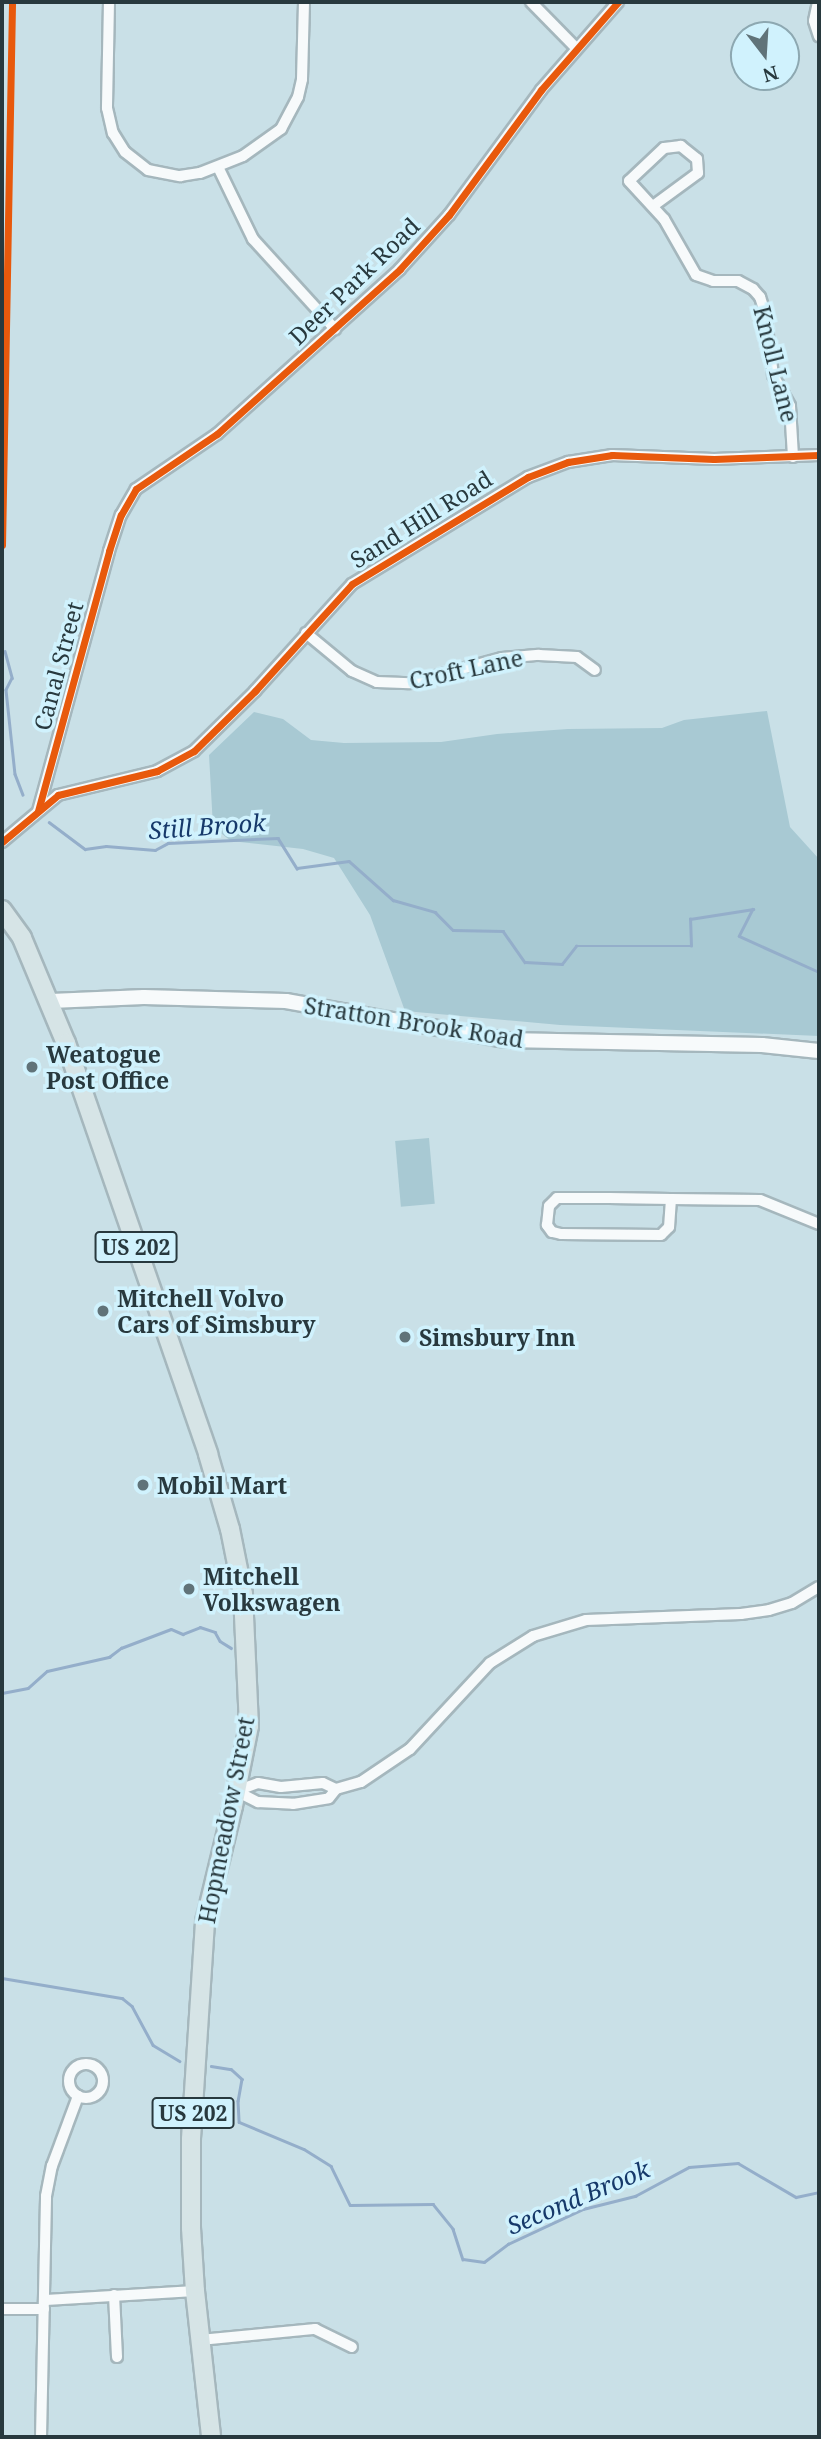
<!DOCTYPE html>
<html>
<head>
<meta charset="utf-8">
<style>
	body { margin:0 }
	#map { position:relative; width:821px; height:2439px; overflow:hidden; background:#c9e0e7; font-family:"Noto Serif",serif }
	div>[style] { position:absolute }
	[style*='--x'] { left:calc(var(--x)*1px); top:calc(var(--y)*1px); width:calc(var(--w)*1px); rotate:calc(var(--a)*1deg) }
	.green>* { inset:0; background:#a8c9d3; transform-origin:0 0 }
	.stream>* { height:2.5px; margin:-1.25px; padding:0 1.25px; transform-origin:1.25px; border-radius:1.25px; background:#94aeca }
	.roads { filter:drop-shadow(2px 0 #a5b7bd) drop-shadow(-2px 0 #a5b7bd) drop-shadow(0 2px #a5b7bd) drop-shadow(0 -2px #a5b7bd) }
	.minor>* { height:10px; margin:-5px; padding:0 5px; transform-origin:5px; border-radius:5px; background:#f7fafb }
	.minor>.ring { margin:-5px; padding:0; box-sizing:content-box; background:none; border:10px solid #f7fafb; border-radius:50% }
	.tertiary>* { height:14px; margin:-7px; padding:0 7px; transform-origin:7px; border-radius:7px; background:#f7fafb }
	.trunk>* { height:18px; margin:-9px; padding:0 9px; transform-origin:9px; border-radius:9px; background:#d6e4e6 }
	.cycleway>* { height:7px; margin:-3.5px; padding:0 3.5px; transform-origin:3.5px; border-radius:3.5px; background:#e8590c }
	.dots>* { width:19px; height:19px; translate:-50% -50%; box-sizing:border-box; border:4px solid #d0f2fd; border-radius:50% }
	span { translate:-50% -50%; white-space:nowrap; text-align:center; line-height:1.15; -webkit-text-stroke:7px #d0f2fd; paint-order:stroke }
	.shield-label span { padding:2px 5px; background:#d0f2fd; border:2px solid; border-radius:5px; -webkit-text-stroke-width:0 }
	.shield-label { font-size:21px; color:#28393e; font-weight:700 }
	.street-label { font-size:23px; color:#28393e }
	.poi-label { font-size:23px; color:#28393e; font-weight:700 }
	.left { translate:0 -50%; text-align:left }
	.water-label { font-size:24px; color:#16396a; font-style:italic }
	.frame { position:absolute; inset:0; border:4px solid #28393e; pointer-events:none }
	.north { position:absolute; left:730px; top:21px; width:70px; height:70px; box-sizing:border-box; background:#d0f2fd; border:2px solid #8da8b1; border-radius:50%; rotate:163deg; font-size:19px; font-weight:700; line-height:28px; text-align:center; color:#28393e }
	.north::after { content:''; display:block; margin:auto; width:24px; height:32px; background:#607379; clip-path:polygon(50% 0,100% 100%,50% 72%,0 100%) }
</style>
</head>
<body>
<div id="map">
	<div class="green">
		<div style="clip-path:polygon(767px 711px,790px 827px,819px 859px,819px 1036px,560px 1025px,405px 1011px,370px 915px,334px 858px,303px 849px,231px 841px,213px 827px,209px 755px,254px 712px,283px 719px,311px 740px,344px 743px,441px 742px,497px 734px,568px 729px,662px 728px,684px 720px)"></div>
		<div style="left:429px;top:1138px;width:66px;height:34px;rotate:85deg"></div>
	</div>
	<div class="stream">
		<div style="--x:5;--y:651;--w:28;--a:75"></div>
		<div style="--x:12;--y:678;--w:13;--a:117"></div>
		<div style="--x:6;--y:690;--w:84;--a:83.9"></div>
		<div style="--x:15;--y:774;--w:22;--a:69"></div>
		<div style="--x:49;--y:822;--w:45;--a:36.9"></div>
		<div style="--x:85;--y:849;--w:21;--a:-8"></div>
		<div style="--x:106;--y:846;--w:49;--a:4.7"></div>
		<div style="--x:155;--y:850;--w:15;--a:-28"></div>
		<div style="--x:168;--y:843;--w:110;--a:-2.6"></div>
		<div style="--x:278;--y:838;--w:36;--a:58"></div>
		<div style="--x:297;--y:868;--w:52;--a:-7.7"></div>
		<div style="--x:349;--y:861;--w:59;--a:41.6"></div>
		<div style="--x:393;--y:900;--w:44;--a:15.9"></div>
		<div style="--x:435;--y:912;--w:25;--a:45"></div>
		<div style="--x:453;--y:930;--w:50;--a:1.1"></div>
		<div style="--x:503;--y:931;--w:38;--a:55"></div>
		<div style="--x:525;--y:962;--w:37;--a:3"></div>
		<div style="--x:562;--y:964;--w:23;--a:-52"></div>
		<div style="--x:576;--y:946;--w:115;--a:0"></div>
		<div style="--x:691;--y:946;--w:27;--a:-92"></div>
		<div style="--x:690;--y:919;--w:64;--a:-9"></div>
		<div style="--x:753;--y:909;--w:30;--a:117"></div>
		<div style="--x:739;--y:936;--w:88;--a:24.2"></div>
		<div style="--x:2;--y:1693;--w:26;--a:-11"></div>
		<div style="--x:28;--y:1688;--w:25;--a:-42"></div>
		<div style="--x:47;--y:1671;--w:64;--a:-12.7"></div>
		<div style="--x:109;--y:1657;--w:15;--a:-37"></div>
		<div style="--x:121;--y:1648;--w:53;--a:-20.8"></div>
		<div style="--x:171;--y:1629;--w:13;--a:23"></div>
		<div style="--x:183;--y:1634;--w:18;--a:-22"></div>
		<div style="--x:200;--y:1627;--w:16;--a:18"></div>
		<div style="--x:215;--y:1632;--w:10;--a:61"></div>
		<div style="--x:220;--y:1641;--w:13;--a:32"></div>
		<div style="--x:2;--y:1978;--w:122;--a:9.5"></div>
		<div style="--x:122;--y:1998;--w:13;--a:39"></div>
		<div style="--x:132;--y:2006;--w:44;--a:61.7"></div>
		<div style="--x:153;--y:2045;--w:31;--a:31"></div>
		<div style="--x:211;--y:2066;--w:20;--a:9"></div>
		<div style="--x:231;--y:2069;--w:15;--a:42"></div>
		<div style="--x:242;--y:2079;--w:22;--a:100"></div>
		<div style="--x:238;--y:2101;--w:21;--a:87"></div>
		<div style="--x:239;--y:2122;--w:70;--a:22.6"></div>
		<div style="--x:304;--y:2149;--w:32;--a:32"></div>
		<div style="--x:331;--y:2166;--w:43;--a:64"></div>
		<div style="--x:350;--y:2205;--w:83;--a:-0.7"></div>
		<div style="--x:433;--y:2204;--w:32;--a:51"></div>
		<div style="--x:453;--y:2229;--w:32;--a:72"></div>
		<div style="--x:463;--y:2259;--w:21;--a:8"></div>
		<div style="--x:484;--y:2262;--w:30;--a:-37"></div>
		<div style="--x:508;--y:2244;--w:83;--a:-25"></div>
		<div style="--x:583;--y:2209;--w:54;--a:-14"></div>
		<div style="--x:635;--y:2196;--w:61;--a:-28.2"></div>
		<div style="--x:689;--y:2167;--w:49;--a:-4.7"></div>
		<div style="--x:738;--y:2163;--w:67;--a:30.4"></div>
		<div style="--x:796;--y:2197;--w:24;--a:-12"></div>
	</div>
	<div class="roads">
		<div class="minor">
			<div style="--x:109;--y:2;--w:106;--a:91.1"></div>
			<div style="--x:107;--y:108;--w:26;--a:77"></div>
			<div style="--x:113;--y:133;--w:22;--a:58"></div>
			<div style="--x:125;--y:152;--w:29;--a:38"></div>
			<div style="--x:148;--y:170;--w:33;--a:11"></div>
			<div style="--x:180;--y:176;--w:20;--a:-9"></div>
			<div style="--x:200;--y:173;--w:46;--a:-21.6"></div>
			<div style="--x:243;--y:156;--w:47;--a:-35.4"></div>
			<div style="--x:281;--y:129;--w:36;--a:-62"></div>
			<div style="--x:298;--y:97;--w:18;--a:-77"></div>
			<div style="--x:302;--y:79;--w:77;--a:-88.5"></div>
			<div style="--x:531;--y:2;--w:64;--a:45.6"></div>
			<div style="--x:818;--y:2;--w:19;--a:102"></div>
			<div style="--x:814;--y:21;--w:16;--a:72"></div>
			<div style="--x:218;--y:167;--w:80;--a:64.1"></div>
			<div style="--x:253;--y:239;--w:122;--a:47.7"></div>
			<div style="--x:653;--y:206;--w:56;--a:-36.3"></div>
			<div style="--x:698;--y:173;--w:14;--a:-94"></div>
			<div style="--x:697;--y:159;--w:21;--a:-141"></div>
			<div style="--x:681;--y:146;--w:17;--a:173"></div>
			<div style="--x:664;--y:148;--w:48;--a:136.7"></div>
			<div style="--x:629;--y:181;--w:52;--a:47.4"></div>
			<div style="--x:664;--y:219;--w:64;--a:60.3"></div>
			<div style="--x:696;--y:275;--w:18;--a:19"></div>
			<div style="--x:713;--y:281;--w:25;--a:0"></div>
			<div style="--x:738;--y:281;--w:17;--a:28"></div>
			<div style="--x:753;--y:289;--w:11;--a:49"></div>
			<div style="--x:760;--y:297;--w:16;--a:72"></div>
			<div style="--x:765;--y:312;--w:64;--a:82.8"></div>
			<div style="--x:773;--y:375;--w:35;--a:61"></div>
			<div style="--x:790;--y:406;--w:51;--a:86.6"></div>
			<div style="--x:306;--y:633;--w:60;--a:39.6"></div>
			<div style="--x:352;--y:671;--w:27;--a:24"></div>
			<div style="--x:377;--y:682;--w:33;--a:2"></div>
			<div style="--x:410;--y:683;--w:95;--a:-15.2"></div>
			<div style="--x:502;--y:658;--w:37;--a:-5"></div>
			<div style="--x:539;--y:655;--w:38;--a:3"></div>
			<div style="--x:577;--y:657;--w:22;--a:36"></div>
			<div style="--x:38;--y:811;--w:270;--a:-74.7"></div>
			<div style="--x:109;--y:551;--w:38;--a:-72"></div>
			<div style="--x:121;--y:515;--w:30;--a:-60"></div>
			<div style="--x:136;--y:489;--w:98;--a:-34.2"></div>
			<div style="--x:217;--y:434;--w:246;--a:-42"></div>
			<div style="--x:400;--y:269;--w:73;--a:-47.8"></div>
			<div style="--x:449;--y:215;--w:155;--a:-53.6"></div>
			<div style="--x:541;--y:90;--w:117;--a:-48.8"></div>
			<div style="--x:2;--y:842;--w:73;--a:-40"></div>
			<div style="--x:58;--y:795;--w:102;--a:-13.6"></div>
			<div style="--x:157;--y:771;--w:42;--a:-28.4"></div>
			<div style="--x:194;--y:751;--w:86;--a:-44.5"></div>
			<div style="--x:255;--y:691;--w:144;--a:-47.8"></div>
			<div style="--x:352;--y:584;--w:206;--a:-31.3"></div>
			<div style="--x:528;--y:477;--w:43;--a:-20.6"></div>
			<div style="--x:568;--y:462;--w:45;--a:-9"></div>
			<div style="--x:612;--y:455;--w:102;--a:2.2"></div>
			<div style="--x:714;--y:459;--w:105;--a:-2.2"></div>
			<div style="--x:671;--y:1199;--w:28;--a:94"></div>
			<div style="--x:669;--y:1227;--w:11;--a:135"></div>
			<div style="--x:661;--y:1235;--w:100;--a:-179.4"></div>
			<div style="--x:561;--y:1234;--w:9;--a:-167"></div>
			<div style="--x:552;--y:1232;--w:9;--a:-126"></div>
			<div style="--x:547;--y:1225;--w:19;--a:-84"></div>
			<div style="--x:549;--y:1206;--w:11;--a:-45"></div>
			<div style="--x:557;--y:1198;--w:52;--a:0"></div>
			<div style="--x:609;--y:1198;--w:62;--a:0.9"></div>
			<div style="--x:671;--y:1199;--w:89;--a:0.6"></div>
			<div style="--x:760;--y:1200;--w:64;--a:22.1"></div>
			<div style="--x:236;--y:1791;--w:25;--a:27"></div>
			<div style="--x:258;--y:1802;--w:35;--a:3"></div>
			<div style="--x:293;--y:1804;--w:36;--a:-9"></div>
			<div style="--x:329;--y:1798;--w:11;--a:-52"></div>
			<div style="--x:336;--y:1789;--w:26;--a:-16"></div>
			<div style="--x:361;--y:1782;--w:59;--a:-34"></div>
			<div style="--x:410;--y:1749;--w:117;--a:-47.1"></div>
			<div style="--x:490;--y:1663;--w:51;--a:-32.1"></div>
			<div style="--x:533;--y:1636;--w:55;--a:-16.8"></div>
			<div style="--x:586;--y:1620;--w:155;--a:-2.2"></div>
			<div style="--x:741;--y:1614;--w:28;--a:-8"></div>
			<div style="--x:769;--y:1610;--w:24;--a:-17"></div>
			<div style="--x:792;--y:1603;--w:31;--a:-31"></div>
			<div style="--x:236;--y:1791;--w:23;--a:-20"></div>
			<div style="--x:258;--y:1783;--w:23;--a:10"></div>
			<div style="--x:281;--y:1787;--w:42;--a:-5.4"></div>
			<div style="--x:323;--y:1783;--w:14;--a:25"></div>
			<div class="ring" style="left:69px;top:2064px;width:24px;height:24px"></div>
			<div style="--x:114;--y:2295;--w:62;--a:87.2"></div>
			<div style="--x:46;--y:2300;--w:149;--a:-3.5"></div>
			<div style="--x:2;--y:2309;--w:42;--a:0"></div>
			<div style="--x:200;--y:2340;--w:116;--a:-5.5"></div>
			<div style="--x:315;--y:2329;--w:41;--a:25.9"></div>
			<div style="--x:41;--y:2437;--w:241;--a:-88.8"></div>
			<div style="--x:46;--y:2196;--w:31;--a:-79"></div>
			<div style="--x:52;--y:2166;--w:75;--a:-69.6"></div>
		</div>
		<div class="tertiary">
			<div style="--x:51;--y:1001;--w:93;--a:-2.5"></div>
			<div style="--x:144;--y:997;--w:142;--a:1.6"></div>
			<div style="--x:286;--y:1001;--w:223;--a:10.1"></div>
			<div style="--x:506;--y:1040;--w:256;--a:1.1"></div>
			<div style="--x:762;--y:1045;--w:57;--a:6"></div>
		</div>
		<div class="trunk">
			<div style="--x:2;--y:910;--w:34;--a:54"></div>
			<div style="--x:22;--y:938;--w:114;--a:67.3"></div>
			<div style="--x:66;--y:1043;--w:435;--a:70.9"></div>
			<div style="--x:208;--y:1454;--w:78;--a:73.7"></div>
			<div style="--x:230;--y:1529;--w:66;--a:78.7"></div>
			<div style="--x:243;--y:1594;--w:132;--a:87.4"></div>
			<div style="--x:249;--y:1726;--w:82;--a:101.3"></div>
			<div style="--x:233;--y:1806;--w:119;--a:103.6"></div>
			<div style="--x:205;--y:1922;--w:218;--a:93.7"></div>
			<div style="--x:191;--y:2140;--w:88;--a:90"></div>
			<div style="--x:191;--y:2228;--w:63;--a:86.4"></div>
			<div style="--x:195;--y:2291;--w:147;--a:83.7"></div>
		</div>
	</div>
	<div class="cycleway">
		<div style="--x:2;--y:545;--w:543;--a:-88.94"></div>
		<div style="--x:38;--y:811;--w:270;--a:-74.7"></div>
		<div style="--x:109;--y:551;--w:38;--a:-72"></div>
		<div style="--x:121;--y:515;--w:30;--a:-60"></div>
		<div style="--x:136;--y:489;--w:98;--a:-34.2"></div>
		<div style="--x:217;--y:434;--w:246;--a:-42"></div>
		<div style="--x:400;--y:269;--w:73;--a:-47.8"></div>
		<div style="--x:449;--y:215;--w:155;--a:-53.6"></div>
		<div style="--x:541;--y:90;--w:117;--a:-48.8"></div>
		<div style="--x:2;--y:842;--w:73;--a:-40"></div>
		<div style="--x:58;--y:795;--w:102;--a:-13.6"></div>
		<div style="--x:157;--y:771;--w:42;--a:-28.4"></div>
		<div style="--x:194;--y:751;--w:86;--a:-44.5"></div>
		<div style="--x:255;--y:691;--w:144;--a:-47.8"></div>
		<div style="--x:352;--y:584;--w:206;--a:-31.3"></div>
		<div style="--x:528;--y:477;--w:43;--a:-20.6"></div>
		<div style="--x:568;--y:462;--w:45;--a:-9"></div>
		<div style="--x:612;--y:455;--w:102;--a:2.2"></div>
		<div style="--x:714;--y:459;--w:105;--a:-2.2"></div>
	</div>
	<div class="dots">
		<div style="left:32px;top:1067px;background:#607379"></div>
		<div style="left:103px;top:1311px;background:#607379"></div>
		<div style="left:405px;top:1337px;background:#607379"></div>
		<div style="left:143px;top:1485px;background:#607379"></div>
		<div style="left:189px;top:1589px;background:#607379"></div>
	</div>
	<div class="shield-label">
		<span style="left:136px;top:1247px">US 202</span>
		<span style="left:193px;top:2113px">US 202</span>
	</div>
	<div class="street-label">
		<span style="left:354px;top:281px;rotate:-44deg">Deer Park Road</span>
		<span style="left:776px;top:364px;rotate:76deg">Knoll Lane</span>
		<span style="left:421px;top:519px;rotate:-32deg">Sand Hill Road</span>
		<span style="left:58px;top:666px;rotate:-75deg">Canal Street</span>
		<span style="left:466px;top:669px;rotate:-12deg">Croft Lane</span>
		<span style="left:414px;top:1022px;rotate:9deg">Stratton Brook Road</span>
		<span style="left:226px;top:1820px;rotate:-79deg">Hopmeadow Street</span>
	</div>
	<div class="poi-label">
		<span class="left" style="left:46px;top:1067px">Weatogue<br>Post Office</span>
		<span class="left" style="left:117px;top:1311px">Mitchell Volvo<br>Cars of Simsbury</span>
		<span class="left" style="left:419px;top:1337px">Simsbury Inn</span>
		<span class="left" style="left:157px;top:1485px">Mobil Mart</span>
		<span class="left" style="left:203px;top:1589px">Mitchell<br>Volkswagen</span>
	</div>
	<div class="water-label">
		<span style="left:207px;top:826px;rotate:-4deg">Still Brook</span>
		<span style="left:578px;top:2197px;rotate:-23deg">Second Brook</span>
	</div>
	<div class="frame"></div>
	<div class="north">N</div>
</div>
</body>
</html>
